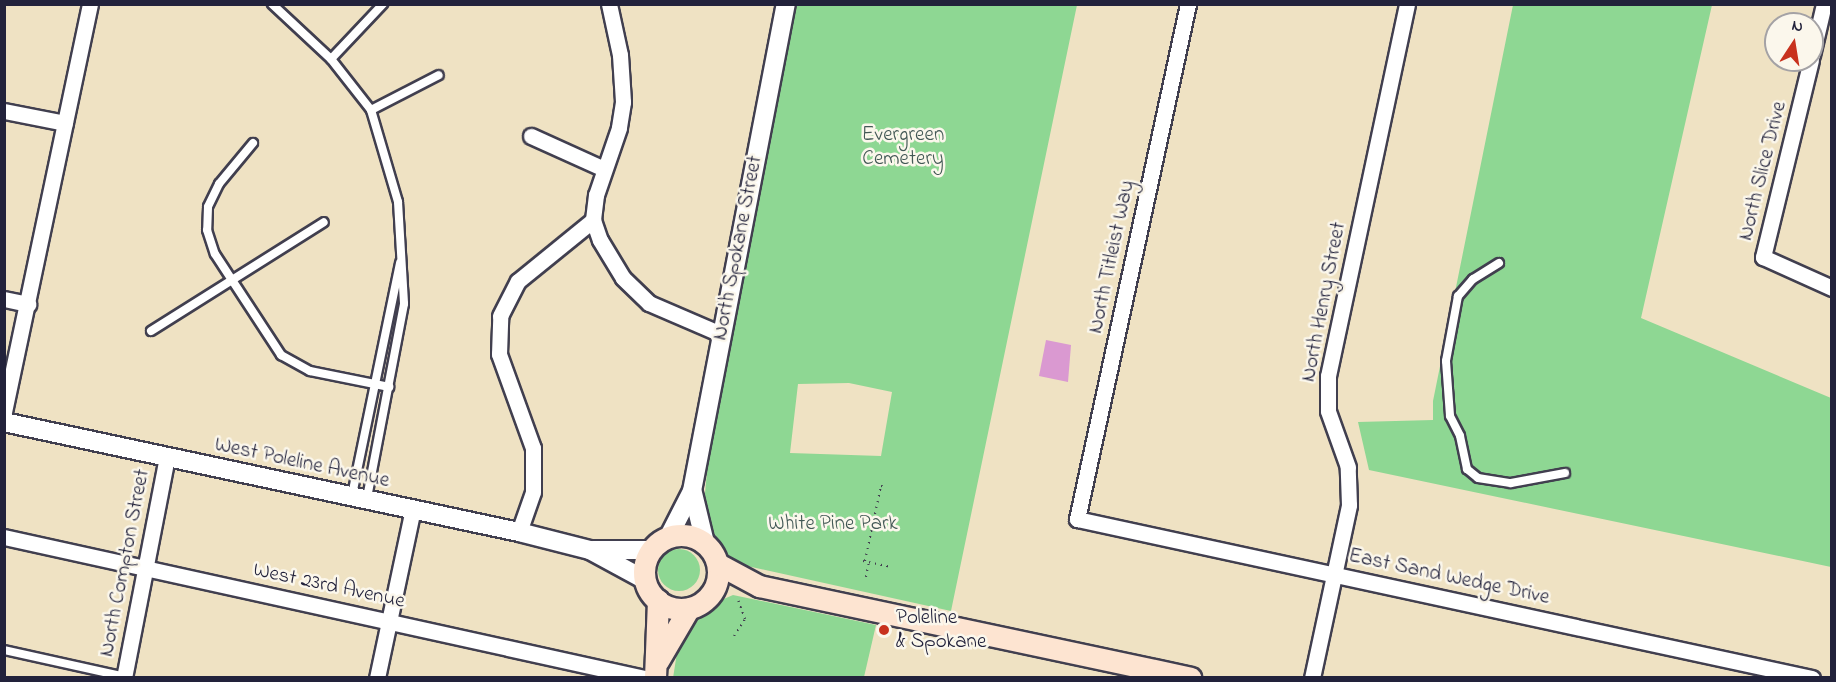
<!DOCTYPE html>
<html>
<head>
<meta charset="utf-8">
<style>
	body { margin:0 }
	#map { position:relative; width:1836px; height:682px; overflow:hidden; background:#efe2c3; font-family:"Indie Flower",sans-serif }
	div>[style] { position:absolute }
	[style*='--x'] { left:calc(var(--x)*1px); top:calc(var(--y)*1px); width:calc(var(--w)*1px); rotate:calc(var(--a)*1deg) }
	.green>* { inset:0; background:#8ed793 }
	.round { border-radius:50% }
	.building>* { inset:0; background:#da99d1 }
	.path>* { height:2px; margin-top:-1px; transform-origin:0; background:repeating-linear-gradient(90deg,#413f4f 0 1.5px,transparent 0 6px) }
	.roads { filter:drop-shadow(2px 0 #413f4f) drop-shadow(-2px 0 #413f4f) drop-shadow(0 2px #413f4f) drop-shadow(0 -2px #413f4f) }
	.service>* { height:8px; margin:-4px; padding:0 4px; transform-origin:4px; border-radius:4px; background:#fff }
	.minor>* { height:15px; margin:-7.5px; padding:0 7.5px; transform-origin:7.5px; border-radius:7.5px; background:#fff }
	.tertiary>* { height:18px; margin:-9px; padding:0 9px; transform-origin:9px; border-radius:9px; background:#fff }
	.secondary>* { height:21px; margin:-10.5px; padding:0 10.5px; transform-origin:10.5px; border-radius:10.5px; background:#fde4d1 }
	.secondary>.ring { margin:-10.5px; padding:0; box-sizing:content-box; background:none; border:21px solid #fde4d1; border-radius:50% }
	.dots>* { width:16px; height:16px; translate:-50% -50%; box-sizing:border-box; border:3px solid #fbf7ec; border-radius:50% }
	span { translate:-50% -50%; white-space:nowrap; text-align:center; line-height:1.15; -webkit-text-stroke:5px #fbf7ec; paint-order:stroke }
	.park-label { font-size:21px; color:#425855 }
	.street-label { font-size:21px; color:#22223b }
	.poi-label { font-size:21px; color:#22223b }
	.left { translate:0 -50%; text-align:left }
	.frame { position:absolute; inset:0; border:6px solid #22223b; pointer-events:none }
	.north { position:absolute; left:1764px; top:12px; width:60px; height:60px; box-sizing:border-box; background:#fbf7ec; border:2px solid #a4a2a5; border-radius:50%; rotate:12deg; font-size:16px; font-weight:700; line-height:24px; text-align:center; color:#22223b }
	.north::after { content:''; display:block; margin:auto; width:21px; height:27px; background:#c8321e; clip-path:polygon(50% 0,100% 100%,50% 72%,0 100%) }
</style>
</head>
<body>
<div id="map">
	<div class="green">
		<div style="clip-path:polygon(evenodd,786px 5px,1077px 5px,951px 611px,738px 564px,719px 551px,712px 538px,704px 504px,709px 450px,786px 5px,849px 383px,892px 392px,881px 456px,790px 453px,798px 384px,849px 383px)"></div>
		<div style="clip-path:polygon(1513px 5px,1712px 5px,1641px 318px,1831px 398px,1831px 567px,1369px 470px,1358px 422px,1433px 420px,1433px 401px)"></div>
		<div class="round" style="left:658px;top:549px;width:42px;height:42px"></div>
		<div style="clip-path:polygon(733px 595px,876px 625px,864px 677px,673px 678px,678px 646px,696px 611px)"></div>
	</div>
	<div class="building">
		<div style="clip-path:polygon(1046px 340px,1071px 345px,1068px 382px,1039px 376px)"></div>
	</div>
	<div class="path">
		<div style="--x:863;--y:561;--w:29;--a:12"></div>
		<div style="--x:865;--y:561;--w:77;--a:-78"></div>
		<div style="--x:881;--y:486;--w:5;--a:11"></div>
		<div style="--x:866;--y:577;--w:15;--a:-79"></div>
		<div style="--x:734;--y:636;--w:20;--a:-57"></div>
		<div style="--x:745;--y:619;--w:23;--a:-110"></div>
	</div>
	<div class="roads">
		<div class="service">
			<div style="--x:272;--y:4;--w:81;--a:43"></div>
			<div style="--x:331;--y:59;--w:65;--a:51.9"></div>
			<div style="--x:371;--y:110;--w:96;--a:73.6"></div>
			<div style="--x:398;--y:202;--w:102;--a:86.6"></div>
			<div style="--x:404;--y:304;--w:197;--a:100.8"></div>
			<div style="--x:331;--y:59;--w:76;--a:-46.6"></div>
			<div style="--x:371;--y:110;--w:76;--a:-27.2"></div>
			<div style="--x:253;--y:143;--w:53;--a:129.7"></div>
			<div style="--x:219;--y:184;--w:25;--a:116"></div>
			<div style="--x:208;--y:207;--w:23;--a:92"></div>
			<div style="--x:207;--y:230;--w:25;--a:72"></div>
			<div style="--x:215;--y:254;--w:121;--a:56.8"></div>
			<div style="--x:281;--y:355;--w:33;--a:29"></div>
			<div style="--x:310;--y:371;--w:81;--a:11.4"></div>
			<div style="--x:1499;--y:263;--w:31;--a:148"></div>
			<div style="--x:1473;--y:279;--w:23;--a:131"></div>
			<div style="--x:1458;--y:296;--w:66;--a:100.5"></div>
			<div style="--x:1446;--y:361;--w:55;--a:85.8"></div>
			<div style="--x:1450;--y:416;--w:22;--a:63"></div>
			<div style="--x:1460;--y:436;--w:34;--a:78"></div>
			<div style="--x:1467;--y:469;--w:14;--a:39"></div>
			<div style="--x:1478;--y:478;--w:33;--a:9"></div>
			<div style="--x:1511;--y:483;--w:55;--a:-10.5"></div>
			<div style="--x:151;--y:331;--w:204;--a:-32.2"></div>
			<div style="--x:352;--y:495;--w:237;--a:-78.3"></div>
			<div style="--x:4;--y:650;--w:125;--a:12.5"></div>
		</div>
		<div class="minor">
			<div style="--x:609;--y:4;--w:52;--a:77.8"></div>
			<div style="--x:620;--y:55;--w:47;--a:86.3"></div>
			<div style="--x:623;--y:102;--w:26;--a:99"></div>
			<div style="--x:619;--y:128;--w:71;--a:108.9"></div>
			<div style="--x:596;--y:195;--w:25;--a:97"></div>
			<div style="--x:593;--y:220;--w:21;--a:71"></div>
			<div style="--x:600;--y:240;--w:44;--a:58.8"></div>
			<div style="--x:623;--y:278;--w:36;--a:44"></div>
			<div style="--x:649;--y:303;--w:78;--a:23.3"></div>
			<div style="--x:1188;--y:4;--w:527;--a:102.16"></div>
			<div style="--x:1077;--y:519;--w:752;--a:12.21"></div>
			<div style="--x:1812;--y:55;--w:52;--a:-76.8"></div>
			<div style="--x:1811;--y:60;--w:203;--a:103.7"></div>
			<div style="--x:1763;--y:257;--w:76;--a:24.2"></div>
			<div style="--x:4;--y:111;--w:62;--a:11.1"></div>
			<div style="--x:531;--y:136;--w:80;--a:24.3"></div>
			<div style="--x:4;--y:299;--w:25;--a:12"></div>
			<div style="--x:4;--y:412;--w:417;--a:-78.1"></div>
			<div style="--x:519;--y:532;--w:42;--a:-70.7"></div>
			<div style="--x:533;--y:492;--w:44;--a:-90"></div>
			<div style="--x:533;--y:448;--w:100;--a:-109.9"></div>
			<div style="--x:499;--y:354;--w:38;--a:-88"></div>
			<div style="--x:500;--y:316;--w:39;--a:-63"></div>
			<div style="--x:518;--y:281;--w:97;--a:-39.1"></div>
			<div style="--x:4;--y:537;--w:655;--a:12.42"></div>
			<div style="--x:124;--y:678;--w:225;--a:-79"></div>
			<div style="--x:377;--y:678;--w:173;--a:-78"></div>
			<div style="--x:1312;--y:678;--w:177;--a:-77.9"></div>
			<div style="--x:1349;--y:505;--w:38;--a:-92"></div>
			<div style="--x:1348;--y:467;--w:59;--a:-109.7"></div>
			<div style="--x:1328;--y:411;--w:35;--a:-90"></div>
			<div style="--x:1328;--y:376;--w:380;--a:-78"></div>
		</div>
		<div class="tertiary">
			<div style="--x:4;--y:422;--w:527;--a:12.06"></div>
			<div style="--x:519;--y:532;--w:73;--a:14.2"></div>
			<div style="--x:590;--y:550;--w:63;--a:28.6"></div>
			<div style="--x:693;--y:493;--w:51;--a:76.5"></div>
			<div style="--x:668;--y:538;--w:53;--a:-62.9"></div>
			<div style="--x:692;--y:491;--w:496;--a:-79.1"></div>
			<div style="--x:593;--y:550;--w:58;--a:0"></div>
		</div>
		<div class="secondary">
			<div class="ring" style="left:644px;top:535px;width:53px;height:53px"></div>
			<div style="--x:718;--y:564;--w:47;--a:28.2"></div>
			<div style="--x:759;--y:586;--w:441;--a:12"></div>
			<div style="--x:658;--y:661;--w:61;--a:-59.7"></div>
			<div style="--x:655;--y:678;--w:78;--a:-87.8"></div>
		</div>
	</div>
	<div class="dots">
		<div style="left:884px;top:630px;background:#c8321e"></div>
	</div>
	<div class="park-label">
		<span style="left:903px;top:147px">Evergreen<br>Cemetery</span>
		<span style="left:833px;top:524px">White Pine Park</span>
	</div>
	<div class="street-label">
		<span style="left:1763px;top:171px;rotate:-76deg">North Slice Drive</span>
		<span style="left:738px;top:248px;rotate:-79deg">North Spokane Street</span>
		<span style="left:1112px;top:257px;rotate:-78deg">North Titleist Way</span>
		<span style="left:1324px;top:302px;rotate:-79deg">North Henry Street</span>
		<span style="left:302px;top:463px;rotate:12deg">West Poleline Avenue</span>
		<span style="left:125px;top:563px;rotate:-79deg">North Compton Street</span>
		<span style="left:1449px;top:577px;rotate:12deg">East Sand Wedge Drive</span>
		<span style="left:329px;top:586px;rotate:12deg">West 23rd Avenue</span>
	</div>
	<div class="poi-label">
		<span class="left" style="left:896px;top:630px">Poleline<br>&amp; Spokane</span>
	</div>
	<div class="frame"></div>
	<div class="north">N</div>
</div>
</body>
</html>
